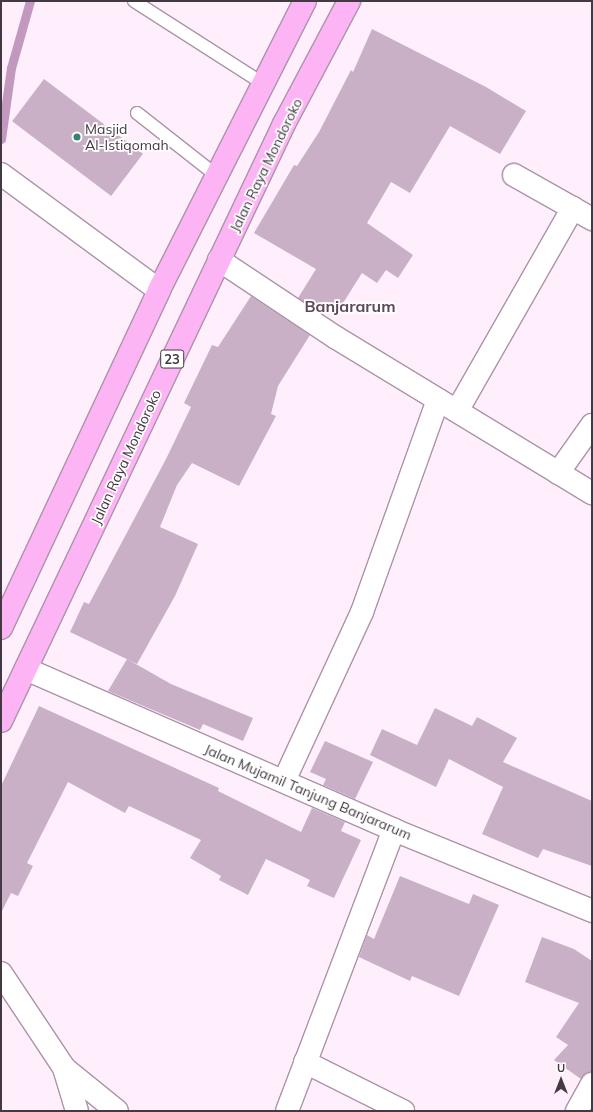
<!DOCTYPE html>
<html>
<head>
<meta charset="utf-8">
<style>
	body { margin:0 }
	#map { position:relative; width:593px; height:1112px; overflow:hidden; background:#ffeffd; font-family:Mulish,sans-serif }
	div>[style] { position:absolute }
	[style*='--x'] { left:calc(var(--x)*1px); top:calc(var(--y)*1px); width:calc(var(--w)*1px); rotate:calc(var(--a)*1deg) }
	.stream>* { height:9px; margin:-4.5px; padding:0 4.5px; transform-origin:4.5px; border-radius:4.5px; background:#c398be }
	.building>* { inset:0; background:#c9b0c6; transform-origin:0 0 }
	.roads { filter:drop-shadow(1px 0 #ac93a9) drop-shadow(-1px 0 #ac93a9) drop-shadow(0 1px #ac93a9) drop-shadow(0 -1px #ac93a9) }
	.lane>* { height:12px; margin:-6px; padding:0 6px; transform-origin:6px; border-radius:6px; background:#fff }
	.street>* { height:22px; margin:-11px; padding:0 11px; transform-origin:11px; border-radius:11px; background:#fff }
	.secondary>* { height:22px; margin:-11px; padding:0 11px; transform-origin:11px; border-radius:11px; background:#fff }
	.highway>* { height:22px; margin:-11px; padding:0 11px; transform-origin:11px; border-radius:11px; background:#fcb4f5 }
	.dots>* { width:11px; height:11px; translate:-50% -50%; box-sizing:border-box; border:2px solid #fff; border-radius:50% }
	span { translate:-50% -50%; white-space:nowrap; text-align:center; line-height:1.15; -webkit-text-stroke:3.5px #fff; paint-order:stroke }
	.shield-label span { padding:1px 3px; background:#fff; border:1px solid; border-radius:3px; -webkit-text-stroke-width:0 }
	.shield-label { font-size:13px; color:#433942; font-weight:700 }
	.poi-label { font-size:14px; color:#433942 }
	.left { translate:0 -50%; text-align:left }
	.street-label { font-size:14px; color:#433942 }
	.quarter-label { font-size:16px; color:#5d475b; font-weight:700 }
	.frame { position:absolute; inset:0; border:2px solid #433942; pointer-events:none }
	.north { position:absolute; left:541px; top:1060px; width:40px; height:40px; -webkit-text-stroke:3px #fff; paint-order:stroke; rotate:0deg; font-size:11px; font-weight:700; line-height:16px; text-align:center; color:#433942 }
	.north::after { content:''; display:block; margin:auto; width:14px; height:18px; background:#433942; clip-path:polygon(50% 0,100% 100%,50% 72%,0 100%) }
</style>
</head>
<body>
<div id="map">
	<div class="stream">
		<div style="--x:1;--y:139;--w:72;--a:-82"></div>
		<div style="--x:11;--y:68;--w:70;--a:-74.2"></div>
	</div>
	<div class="building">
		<div style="clip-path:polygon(372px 29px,486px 87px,526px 111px,500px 154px,450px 126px,410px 193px,391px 182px,367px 223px,413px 255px,398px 278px,386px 270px,377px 283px,362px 273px,338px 311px,329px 305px,323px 314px,298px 298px,316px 269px,254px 233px,294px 165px,297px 166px,319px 132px,351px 70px,353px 72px)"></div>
		<div style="left:44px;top:79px;width:124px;height:53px;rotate:37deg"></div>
		<div style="clip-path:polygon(251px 296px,310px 335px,278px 386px,271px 414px,276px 416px,239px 486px,192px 463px,177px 485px,160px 527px,198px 544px,175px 596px,137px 664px,70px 632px,84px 602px,89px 604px,166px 459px,191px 407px,184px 403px,212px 345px,218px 347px)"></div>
		<div style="clip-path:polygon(127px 659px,171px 684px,253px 718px,243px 741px,203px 724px,200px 730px,108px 691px)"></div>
		<div style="clip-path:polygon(39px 706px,219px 788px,218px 791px,301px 832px,312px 808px,345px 822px,341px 831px,361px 840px,334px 898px,307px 886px,310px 880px,266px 859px,248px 895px,219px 880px,221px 876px,190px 858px,201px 840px,129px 806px,125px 813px,68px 782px,27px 863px,33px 866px,18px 896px,11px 893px,1px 913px,1px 786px)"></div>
		<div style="clip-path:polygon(435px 708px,472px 726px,477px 717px,517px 738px,503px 762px,592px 801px,592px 866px,543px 849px,538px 858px,482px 834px,503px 787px,449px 759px,436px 787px,370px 755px,382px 729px,417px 745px)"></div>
		<div style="clip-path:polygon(325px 741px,373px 762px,355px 799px,323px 785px,326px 779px,310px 772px)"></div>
		<div style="clip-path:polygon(400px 876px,469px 904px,473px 894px,499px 905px,459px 996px,412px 976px,410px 981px,359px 957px,367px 935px,374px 939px)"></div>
		<div style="clip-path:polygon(542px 937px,574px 949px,592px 961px,592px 1072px,581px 1079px,554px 1060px,568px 1045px,556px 1037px,579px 1003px,525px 982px)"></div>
	</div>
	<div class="roads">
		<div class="lane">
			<div style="--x:134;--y:1;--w:154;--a:32.6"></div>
			<div style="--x:137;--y:113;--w:102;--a:38.2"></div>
		</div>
		<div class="street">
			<div style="--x:514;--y:175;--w:90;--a:29.4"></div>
			<div style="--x:219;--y:260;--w:139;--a:33.6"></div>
			<div style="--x:335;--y:337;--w:301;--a:31.3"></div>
			<div style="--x:457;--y:411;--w:234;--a:-60.3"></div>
			<div style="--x:558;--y:473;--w:59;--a:-54.7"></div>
			<div style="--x:284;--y:781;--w:186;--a:-65.2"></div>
			<div style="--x:362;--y:612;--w:225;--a:-70.3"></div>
			<div style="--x:1;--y:973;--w:114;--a:56.4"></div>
			<div style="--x:64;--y:1068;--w:45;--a:73.2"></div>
			<div style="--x:305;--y:1062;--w:110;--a:26.6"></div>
			<div style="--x:64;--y:1068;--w:68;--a:39.1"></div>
			<div style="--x:287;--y:1111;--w:301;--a:-69.2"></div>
			<div style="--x:577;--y:1111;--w:31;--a:-61"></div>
		</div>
		<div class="secondary">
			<div style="--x:1;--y:174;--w:196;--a:36.3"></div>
			<div style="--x:26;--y:669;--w:402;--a:23.6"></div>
			<div style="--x:394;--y:830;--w:214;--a:22.2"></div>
		</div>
		<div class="highway">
			<div style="--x:1;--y:628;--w:373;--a:-64.9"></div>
			<div style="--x:159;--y:290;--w:324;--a:-63.2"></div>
			<div style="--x:1;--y:721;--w:661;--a:-64.64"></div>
			<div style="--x:284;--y:124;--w:139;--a:-62.1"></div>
		</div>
	</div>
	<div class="dots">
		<div style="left:77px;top:137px;background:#3b7f73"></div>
	</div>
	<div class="shield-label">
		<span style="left:172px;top:359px">23</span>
	</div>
	<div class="poi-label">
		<span class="left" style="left:85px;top:137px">Masjid<br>Al-Istiqomah</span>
	</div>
	<div class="street-label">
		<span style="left:266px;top:165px;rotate:-64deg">Jalan Raya Mondoroko</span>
		<span style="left:126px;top:457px;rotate:-65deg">Jalan Raya Mondoroko</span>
		<span style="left:308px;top:792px;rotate:23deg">Jalan Mujamil Tanjung Banjararum</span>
	</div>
	<div class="quarter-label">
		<span style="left:350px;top:306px">Banjararum</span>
	</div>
	<div class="frame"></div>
	<div class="north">U</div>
</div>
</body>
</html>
